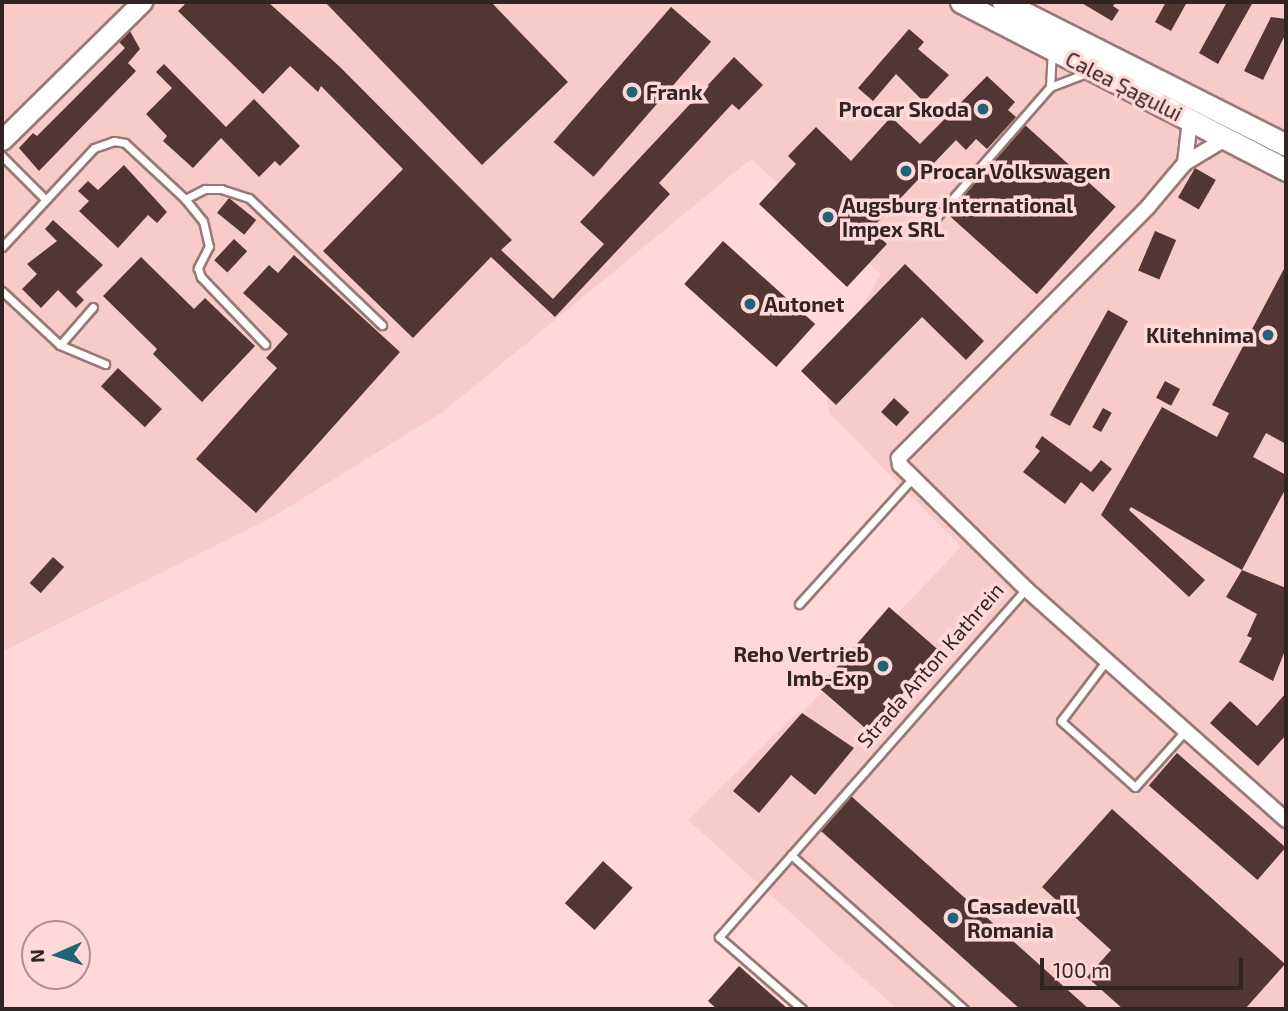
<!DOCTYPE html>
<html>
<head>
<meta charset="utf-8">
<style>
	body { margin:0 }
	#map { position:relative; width:1288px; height:1011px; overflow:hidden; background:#fed9d7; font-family:"Exo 2",sans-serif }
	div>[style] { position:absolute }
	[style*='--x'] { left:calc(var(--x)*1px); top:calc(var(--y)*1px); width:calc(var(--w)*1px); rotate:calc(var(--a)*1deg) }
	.built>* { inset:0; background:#f7cbc7 }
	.building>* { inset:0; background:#523634; transform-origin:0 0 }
	.roads { filter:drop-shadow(2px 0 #997876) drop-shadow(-2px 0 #997876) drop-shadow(0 2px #997876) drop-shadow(0 -2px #997876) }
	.lane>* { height:7px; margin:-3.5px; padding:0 3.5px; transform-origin:3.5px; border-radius:3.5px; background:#fff }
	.street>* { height:14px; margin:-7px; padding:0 7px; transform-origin:7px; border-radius:7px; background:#fff }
	.secondary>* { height:19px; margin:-9.5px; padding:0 9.5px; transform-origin:9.5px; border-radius:9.5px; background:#fff }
	.primary>* { height:21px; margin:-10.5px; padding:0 10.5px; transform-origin:10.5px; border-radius:10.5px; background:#fff }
	.dots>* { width:19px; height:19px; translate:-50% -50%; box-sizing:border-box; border:4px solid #fed9d7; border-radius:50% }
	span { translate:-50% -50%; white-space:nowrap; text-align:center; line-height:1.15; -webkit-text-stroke:7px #fed9d7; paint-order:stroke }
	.street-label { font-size:21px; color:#322423 }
	.poi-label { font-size:21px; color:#322423; font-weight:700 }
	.left { translate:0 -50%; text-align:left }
	.right { translate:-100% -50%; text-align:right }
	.frame { position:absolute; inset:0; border:4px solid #322423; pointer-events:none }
	.north { position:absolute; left:21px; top:920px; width:70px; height:70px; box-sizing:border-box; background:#fed9d7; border:2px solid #ac918f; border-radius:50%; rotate:267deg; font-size:19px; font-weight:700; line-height:28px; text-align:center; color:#322423 }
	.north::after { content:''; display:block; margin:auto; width:24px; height:32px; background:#216376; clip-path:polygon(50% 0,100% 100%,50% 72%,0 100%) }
	.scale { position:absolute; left:1040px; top:958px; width:203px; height:32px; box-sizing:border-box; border:4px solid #322423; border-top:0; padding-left:9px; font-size:21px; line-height:24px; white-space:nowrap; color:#322423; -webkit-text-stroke:5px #fed9d7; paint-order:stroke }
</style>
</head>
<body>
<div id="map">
	<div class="built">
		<div style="clip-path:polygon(2px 2px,1286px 2px,1286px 1009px,897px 1009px,688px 820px,799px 711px,802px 713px,961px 547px,830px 414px,822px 375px,881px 274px,751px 159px,444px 411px,271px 518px,2px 652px)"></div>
	</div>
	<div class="building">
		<div style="clip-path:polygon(187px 2px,268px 2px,340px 67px,512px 240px,501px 250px,553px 299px,604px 244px,580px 222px,734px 57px,763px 85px,739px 110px,732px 104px,659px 183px,670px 194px,555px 317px,491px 257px,413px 338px,323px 251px,403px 169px,321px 86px,318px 92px,290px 66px,263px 94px,178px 11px)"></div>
		<div style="clip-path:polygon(325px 2px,491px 2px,568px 82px,482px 165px)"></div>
		<div style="clip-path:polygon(1080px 2px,1116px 2px,1113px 6px,1119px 10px,1112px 21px)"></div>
		<div style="clip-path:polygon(1166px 2px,1187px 2px,1171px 31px,1155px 22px)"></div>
		<div style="clip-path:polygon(1227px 2px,1253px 2px,1218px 64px,1199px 53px)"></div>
		<div style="left:671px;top:7px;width:53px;height:179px;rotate:41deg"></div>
		<div style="clip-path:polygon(1271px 17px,1286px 19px,1286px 33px,1263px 80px,1244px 71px)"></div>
		<div style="clip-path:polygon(909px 29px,924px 42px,918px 49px,949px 75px,924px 102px,896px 74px,873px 101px,858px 88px)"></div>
		<div style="clip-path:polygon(130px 31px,140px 49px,128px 63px,136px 71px,39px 171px,19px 148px,33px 133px,37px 136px,125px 48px,119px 42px)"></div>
		<div style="clip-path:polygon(164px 64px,226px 127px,254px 99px,300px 146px,280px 166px,275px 161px,259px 177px,221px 138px,193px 168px,163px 141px,167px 136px,146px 114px,172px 88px,156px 72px)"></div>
		<div style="clip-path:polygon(987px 76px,1015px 102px,1008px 110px,1016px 117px,987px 149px,976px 139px,966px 150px,956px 140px,871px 229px,887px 244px,847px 287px,759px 204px,796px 164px,788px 156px,816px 127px,851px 161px,891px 117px,920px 144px)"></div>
		<div style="left:1025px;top:125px;width:122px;height:118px;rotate:42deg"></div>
		<div style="clip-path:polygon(124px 165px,167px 212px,157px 223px,148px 215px,118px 248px,79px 211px,89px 201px,78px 191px,88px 181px,98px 190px)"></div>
		<div style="left:1195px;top:168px;width:24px;height:34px;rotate:30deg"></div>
		<div style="left:229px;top:198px;width:35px;height:19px;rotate:39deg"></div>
		<div style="clip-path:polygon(53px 220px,103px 265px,76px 292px,84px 300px,76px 308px,58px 290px,41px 308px,22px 289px,37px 274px,27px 264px,57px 241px,45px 229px)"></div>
		<div style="left:1155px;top:231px;width:23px;height:43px;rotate:23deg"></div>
		<div style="left:234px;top:239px;width:18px;height:29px;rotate:43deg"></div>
		<div style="left:723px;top:241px;width:124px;height:58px;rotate:42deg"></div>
		<div style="clip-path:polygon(294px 255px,400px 352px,256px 513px,196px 459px,277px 368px,266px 358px,288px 334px,243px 293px,269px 265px,278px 273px)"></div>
		<div style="clip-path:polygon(141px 257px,194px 309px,205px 298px,255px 346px,202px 402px,153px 354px,157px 349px,103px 296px)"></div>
		<div style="clip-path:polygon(905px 264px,984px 341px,966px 360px,922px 317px,836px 405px,801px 371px)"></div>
		<div style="clip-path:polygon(1286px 265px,1286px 444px,1266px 433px,1253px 457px,1286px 475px,1286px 488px,1242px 570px,1131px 507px,1129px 510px,1205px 580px,1189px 597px,1101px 515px,1162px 407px,1217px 437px,1229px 413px,1212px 405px)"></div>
		<div style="left:1108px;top:310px;width:23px;height:120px;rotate:29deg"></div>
		<div style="left:118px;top:368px;width:60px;height:25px;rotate:43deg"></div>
		<div style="left:1165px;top:381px;width:17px;height:19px;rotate:28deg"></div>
		<div style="left:894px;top:398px;width:21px;height:19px;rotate:43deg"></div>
		<div style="left:1103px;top:408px;width:10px;height:22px;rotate:29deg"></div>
		<div style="clip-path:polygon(1042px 436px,1091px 472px,1101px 460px,1112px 469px,1093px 492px,1081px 482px,1065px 504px,1023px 472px,1040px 451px,1035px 447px)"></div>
		<div style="left:53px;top:557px;width:15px;height:35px;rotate:42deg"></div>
		<div style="clip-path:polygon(1242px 570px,1286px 588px,1286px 648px,1273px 681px,1239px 662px,1252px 638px,1247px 636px,1257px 614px,1226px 597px)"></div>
		<div style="left:889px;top:607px;width:67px;height:107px;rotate:41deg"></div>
		<div style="clip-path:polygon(1286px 693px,1286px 735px,1258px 766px,1210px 723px,1230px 701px,1257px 726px)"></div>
		<div style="clip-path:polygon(802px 713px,854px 748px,815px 795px,791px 775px,759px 813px,733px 791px)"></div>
		<div style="left:1177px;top:753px;width:144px;height:43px;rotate:41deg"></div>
		<div style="clip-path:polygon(851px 796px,1089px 1009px,1020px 1009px,821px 831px)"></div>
		<div style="clip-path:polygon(1112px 809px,1285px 964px,1245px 1009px,1123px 1009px,1087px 977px,1111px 950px,1042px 887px)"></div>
		<div style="left:603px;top:861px;width:40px;height:57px;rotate:42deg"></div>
		<div style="clip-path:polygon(739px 966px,788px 1009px,717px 1009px,708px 1001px)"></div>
	</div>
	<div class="roads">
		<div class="lane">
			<div style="--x:1050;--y:87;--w:34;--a:-87"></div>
			<div style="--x:2;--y:156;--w:59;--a:45"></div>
			<div style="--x:185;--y:199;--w:22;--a:-27"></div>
			<div style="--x:205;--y:189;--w:16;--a:0"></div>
			<div style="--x:221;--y:189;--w:29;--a:18"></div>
			<div style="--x:249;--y:198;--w:184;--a:43.7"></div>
			<div style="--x:927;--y:228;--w:187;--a:-48.9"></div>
			<div style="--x:1050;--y:87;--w:40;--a:-21"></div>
			<div style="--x:2;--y:247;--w:135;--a:-47.1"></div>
			<div style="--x:94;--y:148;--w:21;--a:-19"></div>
			<div style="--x:114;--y:141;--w:11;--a:10"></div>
			<div style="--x:125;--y:143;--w:82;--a:43"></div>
			<div style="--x:185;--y:199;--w:28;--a:51"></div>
			<div style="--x:203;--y:221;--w:26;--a:77"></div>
			<div style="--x:209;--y:246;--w:25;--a:117"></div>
			<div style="--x:198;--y:268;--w:9;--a:72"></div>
			<div style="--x:201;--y:277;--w:93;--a:46.3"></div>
			<div style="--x:2;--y:291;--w:79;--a:43"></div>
			<div style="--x:60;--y:345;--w:49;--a:22.9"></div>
			<div style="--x:60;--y:345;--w:50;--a:-49"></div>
			<div style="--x:799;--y:604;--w:170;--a:-47.9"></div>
			<div style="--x:1107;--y:660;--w:76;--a:127"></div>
			<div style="--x:1061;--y:721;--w:99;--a:41.7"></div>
			<div style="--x:1135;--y:787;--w:75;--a:-48.2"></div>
			<div style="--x:791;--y:855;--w:232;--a:41.7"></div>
			<div style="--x:802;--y:1009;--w:110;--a:-139.1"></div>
			<div style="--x:719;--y:937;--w:464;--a:-48.6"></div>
		</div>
		<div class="street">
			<div style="--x:1225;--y:139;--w:47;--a:149"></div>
			<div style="--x:1185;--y:163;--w:57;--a:130.1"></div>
			<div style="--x:1148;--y:207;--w:354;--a:134.8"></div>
			<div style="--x:899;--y:458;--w:7;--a:82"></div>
			<div style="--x:900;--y:465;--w:177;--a:44.5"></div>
			<div style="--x:1026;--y:589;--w:348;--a:41.6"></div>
			<div style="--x:1185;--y:163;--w:43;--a:-83.4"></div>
		</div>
		<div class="secondary">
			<div style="--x:2;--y:140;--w:197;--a:-44.6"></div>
		</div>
		<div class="primary">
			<div style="--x:961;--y:2;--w:366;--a:27.3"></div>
			<div style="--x:1003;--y:2;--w:317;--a:26.8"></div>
		</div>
	</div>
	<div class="dots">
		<div style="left:632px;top:92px;background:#216376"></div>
		<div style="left:983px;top:109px;background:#216376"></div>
		<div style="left:906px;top:171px;background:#216376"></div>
		<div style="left:828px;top:217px;background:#216376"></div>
		<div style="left:750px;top:304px;background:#216376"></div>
		<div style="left:1268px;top:335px;background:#216376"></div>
		<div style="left:883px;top:666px;background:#216376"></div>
		<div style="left:953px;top:918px;background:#216376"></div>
	</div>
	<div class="street-label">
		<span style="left:1124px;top:86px;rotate:27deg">Calea Șagului</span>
		<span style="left:930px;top:665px;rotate:-49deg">Strada Anton Kathrein</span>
	</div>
	<div class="poi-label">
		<span class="left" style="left:646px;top:92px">Frank</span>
		<span class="right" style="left:969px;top:109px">Procar Skoda</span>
		<span class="left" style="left:920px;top:171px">Procar Volkswagen</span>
		<span class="left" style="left:842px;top:217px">Augsburg International<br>Impex SRL</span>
		<span class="left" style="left:764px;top:304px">Autonet</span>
		<span class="right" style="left:1254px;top:335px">Klitehnima</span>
		<span class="right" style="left:869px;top:666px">Reho Vertrieb<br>Imb-Exp</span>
		<span class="left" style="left:967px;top:918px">Casadevall<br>Romania</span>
	</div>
	<div class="frame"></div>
	<div class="north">N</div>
	<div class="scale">100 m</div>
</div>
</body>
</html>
